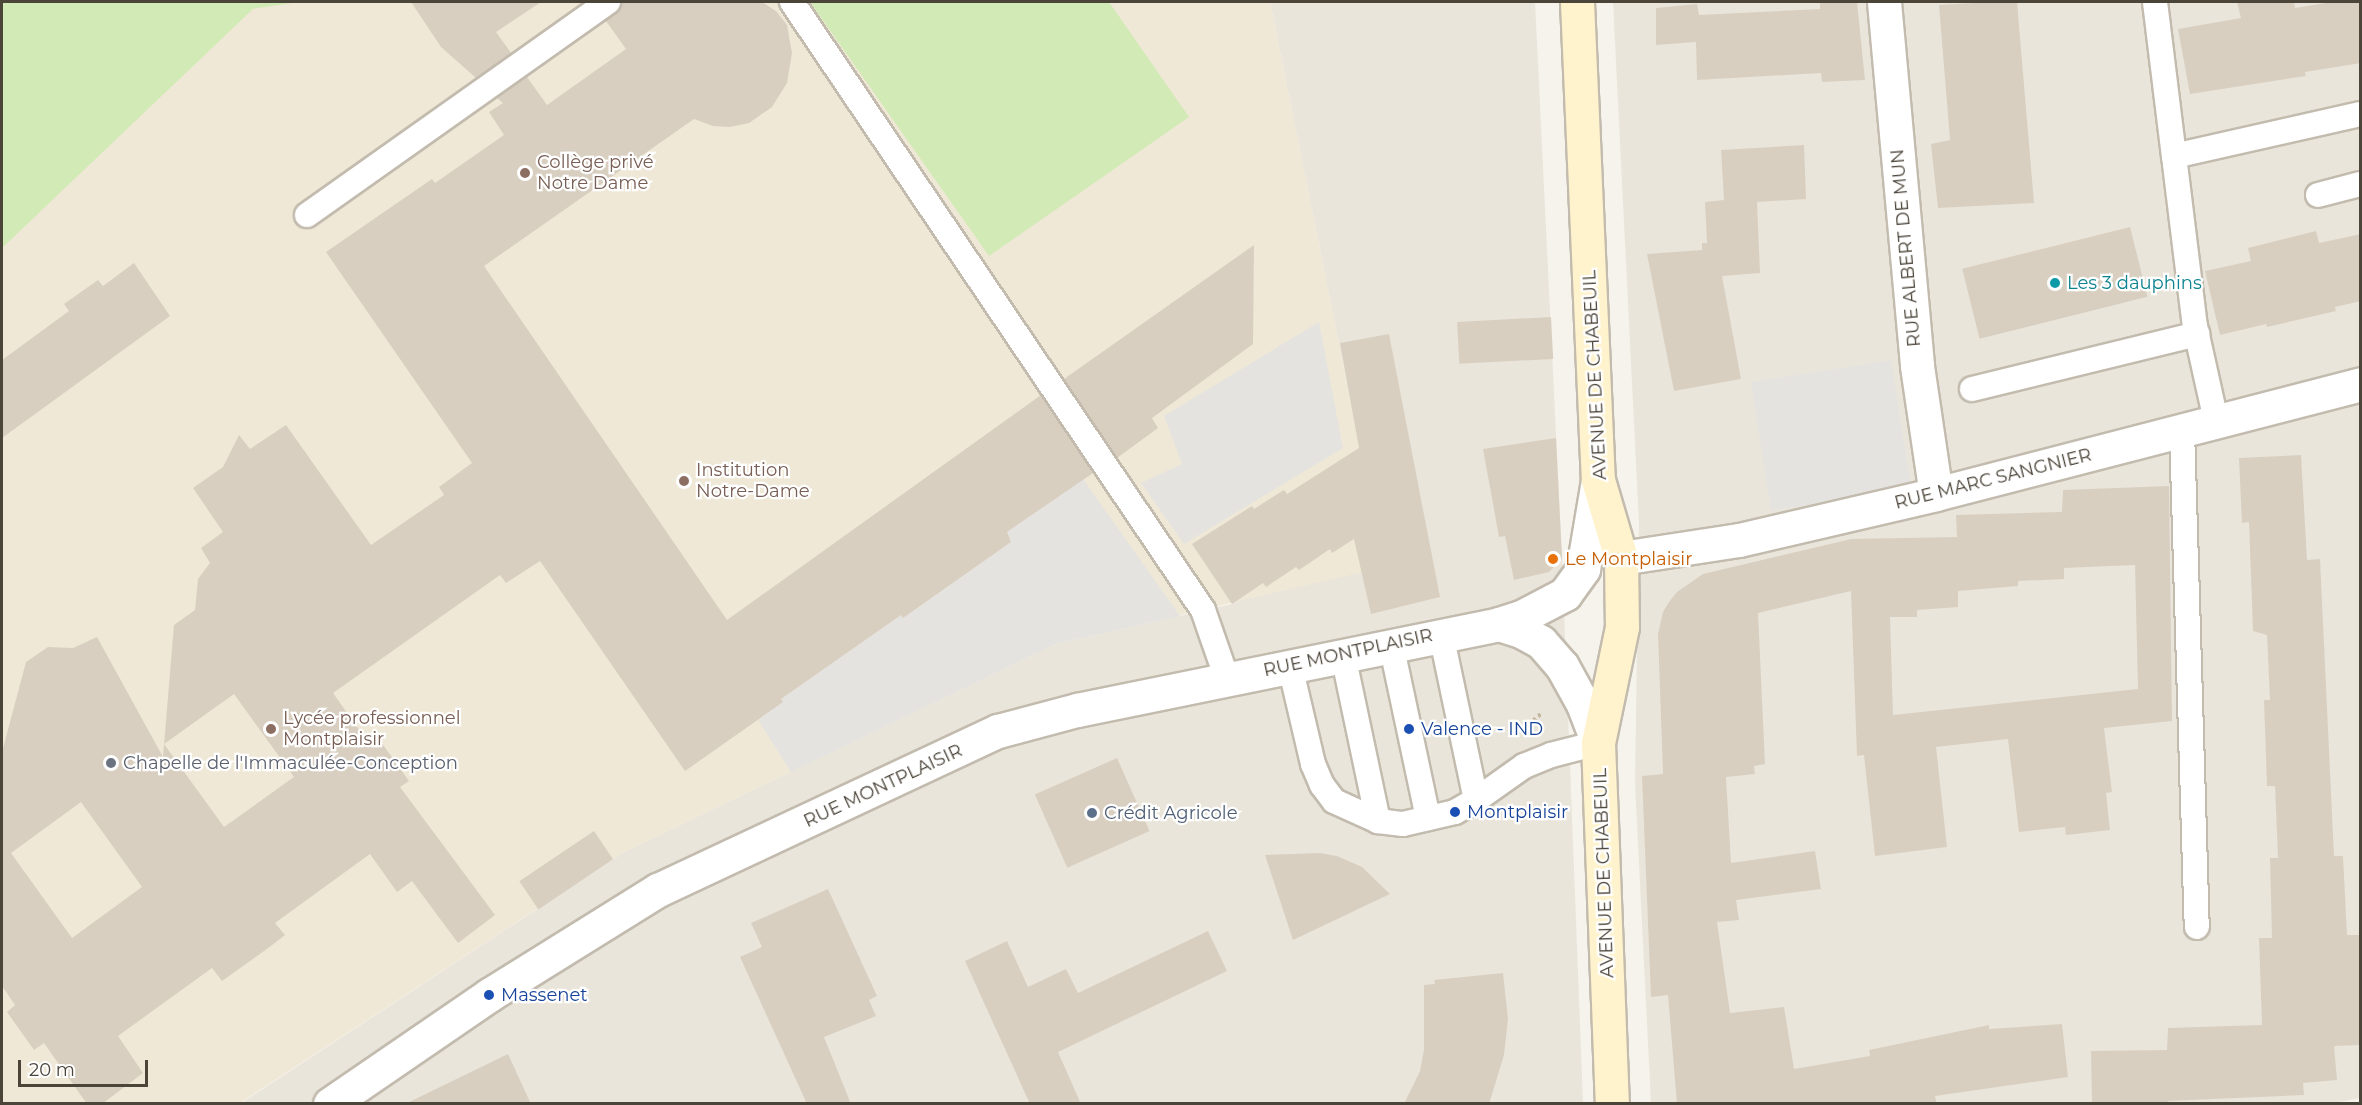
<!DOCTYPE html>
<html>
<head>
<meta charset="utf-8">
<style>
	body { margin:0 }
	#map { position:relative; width:2362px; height:1105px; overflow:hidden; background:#f6f3ec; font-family:Montserrat,sans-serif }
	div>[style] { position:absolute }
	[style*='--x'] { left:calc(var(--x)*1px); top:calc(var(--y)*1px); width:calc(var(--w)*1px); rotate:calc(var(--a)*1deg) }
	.residential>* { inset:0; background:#eae5da }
	.education>* { inset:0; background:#efe8d6 }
	.green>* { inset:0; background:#d2eab5 }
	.parking>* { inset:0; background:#e5e3e0; transform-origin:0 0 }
	.building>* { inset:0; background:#d8cfc1; transform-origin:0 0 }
	.path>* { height:4px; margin-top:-2px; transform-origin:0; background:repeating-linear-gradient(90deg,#c4b79f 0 3px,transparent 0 6px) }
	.roads { filter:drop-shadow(2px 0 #c2bbae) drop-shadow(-2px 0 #c2bbae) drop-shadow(0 2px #c2bbae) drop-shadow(0 -2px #c2bbae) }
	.service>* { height:24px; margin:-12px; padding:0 12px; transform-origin:12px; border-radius:12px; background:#fff }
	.minor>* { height:33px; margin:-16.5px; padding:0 16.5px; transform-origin:16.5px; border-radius:16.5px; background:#fff }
	.tertiary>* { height:33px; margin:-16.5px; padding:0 16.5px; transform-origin:16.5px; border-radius:16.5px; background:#fff }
	.secondary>* { height:33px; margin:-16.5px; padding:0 16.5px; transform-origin:16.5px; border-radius:16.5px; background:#fff3cd }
	.dots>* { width:16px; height:16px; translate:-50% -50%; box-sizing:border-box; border:3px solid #fff; border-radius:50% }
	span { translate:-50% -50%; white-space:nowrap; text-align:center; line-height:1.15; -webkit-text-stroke:4.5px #fff; paint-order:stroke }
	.education-label { font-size:18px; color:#785e54 }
	.left { translate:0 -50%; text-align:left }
	.street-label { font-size:18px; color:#4b4439 }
	.culture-label { font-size:18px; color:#0d838f }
	.food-label { font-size:18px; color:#c56008 }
	.transit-label { font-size:18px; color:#164399 }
	.worship-label { font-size:18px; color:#5b616d }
	.service-label { font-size:18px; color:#4e5e75 }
	.frame { position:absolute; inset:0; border:3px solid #4b4439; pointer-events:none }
	.scale { position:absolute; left:18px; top:1060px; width:130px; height:27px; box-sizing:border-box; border:3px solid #4b4439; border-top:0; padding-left:8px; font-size:18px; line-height:21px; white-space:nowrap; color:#4b4439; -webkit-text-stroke:4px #fff; paint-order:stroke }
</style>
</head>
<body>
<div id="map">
	<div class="residential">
		<div style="clip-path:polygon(1270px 2px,1535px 2px,1562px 558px,1583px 1103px,240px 1104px,624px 852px,1056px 644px,1232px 604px,1349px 394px)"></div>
		<div style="clip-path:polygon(1613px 2px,2360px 2px,2360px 1098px,2329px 1104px,1651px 1103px,1635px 783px,1639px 523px)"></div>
	</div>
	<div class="education">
		<div style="clip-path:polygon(2px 2px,1270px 2px,1384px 567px,1056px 644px,624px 852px,240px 1103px,2px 1104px)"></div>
	</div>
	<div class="green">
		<div style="clip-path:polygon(2px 2px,299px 2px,253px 9px,2px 248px)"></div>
		<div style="clip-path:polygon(810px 2px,1109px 2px,1189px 117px,989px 256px)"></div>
	</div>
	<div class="parking">
		<div style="clip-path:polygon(1319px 322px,1343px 448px,1184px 544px,1141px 483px,1182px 464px,1164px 416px)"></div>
		<div style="left:1891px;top:360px;width:130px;height:142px;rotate:81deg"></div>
		<div style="clip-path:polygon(1083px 479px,1180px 616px,1056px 644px,791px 772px,758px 720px,782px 702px,781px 699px,901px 615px,903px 618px,1011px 542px,1007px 532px)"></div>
	</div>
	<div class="building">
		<div style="clip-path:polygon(411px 2px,541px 2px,496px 32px,511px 53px,476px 78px,441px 47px)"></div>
		<div style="clip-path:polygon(evenodd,622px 2px,762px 2px,776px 11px,787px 25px,792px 53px,787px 83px,772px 107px,749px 123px,730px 127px,713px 126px,694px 119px,484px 266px,727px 620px,1041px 395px,1093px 473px,1007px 532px,1011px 542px,903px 618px,901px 615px,781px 699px,783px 702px,685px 771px,540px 561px,506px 583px,500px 575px,333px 693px,372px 748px,381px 742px,409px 781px,400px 787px,495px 915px,458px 943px,412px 881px,397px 892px,370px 854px,275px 923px,285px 935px,271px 946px,222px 981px,212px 968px,118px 1036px,143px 1073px,102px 1104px,87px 1104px,44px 1043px,34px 1050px,7px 1012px,15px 1005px,2px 986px,2px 752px,26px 662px,48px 647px,73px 648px,97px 637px,163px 757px,174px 625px,195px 610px,198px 579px,210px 563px,201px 548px,223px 532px,193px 488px,223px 467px,239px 435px,250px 449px,286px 425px,371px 545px,444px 495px,439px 487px,472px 463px,326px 252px,432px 179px,435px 183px,504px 135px,489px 112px,503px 103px,497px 98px,527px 77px,547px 105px,626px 49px,606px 21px,621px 8px,622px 2px,234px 694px,294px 777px,224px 827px,164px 744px,234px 694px,622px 2px,81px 802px,142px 887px,72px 938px,11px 853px,81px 802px)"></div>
		<div style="clip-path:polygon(1820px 2px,1857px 2px,1865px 80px,1822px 82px,1821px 73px,1697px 80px,1696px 42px,1656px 45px,1656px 8px,1697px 4px,1699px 15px,1820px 9px)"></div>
		<div style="clip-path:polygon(1991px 2px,2017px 2px,2034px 203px,1938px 208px,1931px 144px,1950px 140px,1939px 5px)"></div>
		<div style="clip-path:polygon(2237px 2px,2294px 2px,2295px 8px,2332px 2px,2361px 2px,2361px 63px,2305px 72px,2306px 76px,2190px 94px,2178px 29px,2241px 18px)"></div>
		<div style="clip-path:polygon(1804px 145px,1806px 199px,1757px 202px,1760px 273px,1722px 276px,1741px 379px,1674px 391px,1647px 254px,1702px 250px,1702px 243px,1707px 243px,1705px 202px,1724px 200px,1721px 150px)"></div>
		<div style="left:2130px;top:227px;width:72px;height:173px;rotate:76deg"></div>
		<div style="clip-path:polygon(2316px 231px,2319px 243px,2361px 234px,2361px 301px,2335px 307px,2336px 311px,2267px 327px,2266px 324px,2220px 335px,2205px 271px,2251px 261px,2248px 248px)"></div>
		<div style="clip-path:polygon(1254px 245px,1253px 344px,1152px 418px,1158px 428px,1117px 458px,1064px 379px)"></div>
		<div style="clip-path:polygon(134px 263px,170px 316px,2px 438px,2px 360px,69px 311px,64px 304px,98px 280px,103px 286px)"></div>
		<div style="left:1551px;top:317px;width:42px;height:94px;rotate:87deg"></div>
		<div style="clip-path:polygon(1389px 334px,1440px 597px,1371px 614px,1354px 539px,1332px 553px,1330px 549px,1299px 570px,1296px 567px,1266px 587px,1263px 583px,1232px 604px,1192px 544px,1252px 506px,1254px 509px,1284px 490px,1287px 494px,1359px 448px,1340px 343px)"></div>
		<div style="clip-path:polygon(1556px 438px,1562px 558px,1549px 572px,1514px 580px,1505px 536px,1499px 537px,1483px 449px)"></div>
		<div style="clip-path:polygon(2301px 455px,2307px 560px,2320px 559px,2334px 856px,2343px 856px,2347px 935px,2361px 935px,2361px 1045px,2334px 1046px,2337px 1080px,2303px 1083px,2304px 1095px,2168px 1101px,2169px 1104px,2092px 1104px,2091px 1051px,2167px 1050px,2168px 1028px,2262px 1025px,2259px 938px,2272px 938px,2270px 858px,2278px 858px,2275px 786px,2267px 786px,2264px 700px,2270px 700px,2267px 635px,2253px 631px,2249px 522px,2242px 523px,2239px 458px)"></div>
		<div style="clip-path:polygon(evenodd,2169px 486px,2172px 721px,2104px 728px,2112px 792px,2106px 793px,2110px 830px,2066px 835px,2065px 827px,2019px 832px,2008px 739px,1936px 747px,1947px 847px,1875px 856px,1864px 755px,1857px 756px,1851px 591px,1758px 613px,1765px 764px,1754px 766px,1755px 774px,1726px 777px,1731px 863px,1815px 851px,1821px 889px,1736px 900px,1739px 920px,1717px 922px,1730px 1013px,1784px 1007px,1794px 1069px,1870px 1056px,1869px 1050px,1989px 1025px,1989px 1029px,2062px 1024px,2068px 1077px,1935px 1096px,1937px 1104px,1677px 1104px,1668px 995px,1651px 997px,1642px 776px,1663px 774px,1658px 634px,1663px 612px,1669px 602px,1677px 592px,1703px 574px,1851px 539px,1957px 537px,1956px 515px,2062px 512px,2063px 490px,2169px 486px,2135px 565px,2138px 689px,1893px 715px,1890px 617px,1917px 617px,1917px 610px,1958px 607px,1958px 591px,2018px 586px,2018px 581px,2064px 579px,2064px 568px,2135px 565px)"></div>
		<div style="left:1117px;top:758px;width:80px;height:90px;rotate:66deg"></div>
		<div style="left:594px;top:831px;width:34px;height:90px;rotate:56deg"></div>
		<div style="clip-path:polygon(1320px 853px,1337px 856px,1362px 867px,1390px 894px,1293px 940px,1265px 855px)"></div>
		<div style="clip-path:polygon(828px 889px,877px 996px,869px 1000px,876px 1016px,824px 1037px,851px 1104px,807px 1104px,740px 957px,762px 947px,751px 923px)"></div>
		<div style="clip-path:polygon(1208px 931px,1227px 971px,1058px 1052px,1081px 1104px,1030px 1104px,965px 961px,1007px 941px,1028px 987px,1066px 969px,1078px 993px)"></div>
		<div style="clip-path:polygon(1503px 973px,1508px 1019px,1504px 1055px,1489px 1104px,1404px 1104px,1420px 1071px,1424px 1050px,1424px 985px,1435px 984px,1434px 980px)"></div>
		<div style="clip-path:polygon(508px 1054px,531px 1104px,405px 1104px)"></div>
	</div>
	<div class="path">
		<div style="--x:1529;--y:724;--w:17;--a:-40"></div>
	</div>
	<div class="roads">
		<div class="service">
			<div style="--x:792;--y:2;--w:734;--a:55.94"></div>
			<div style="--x:1203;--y:610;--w:73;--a:70.8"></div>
			<div style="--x:2155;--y:2;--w:155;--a:83"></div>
			<div style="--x:2174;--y:156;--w:191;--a:-12.7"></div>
			<div style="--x:2174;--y:156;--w:171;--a:83"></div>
			<div style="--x:2195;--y:326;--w:97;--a:77.5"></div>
			<div style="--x:2318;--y:195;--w:43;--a:-14.7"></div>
			<div style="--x:307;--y:215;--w:369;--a:-35.3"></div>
			<div style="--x:1972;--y:389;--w:232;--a:-13.7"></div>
			<div style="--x:2182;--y:430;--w:497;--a:88.3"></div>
			<div style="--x:1441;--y:634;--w:170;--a:78.1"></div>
			<div style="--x:1391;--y:644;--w:178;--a:78"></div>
			<div style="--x:1343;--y:655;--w:170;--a:78.1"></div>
			<div style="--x:1290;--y:666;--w:101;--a:76.8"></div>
			<div style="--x:1313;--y:764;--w:23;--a:67"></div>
			<div style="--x:1322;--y:785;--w:20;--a:53"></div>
			<div style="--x:1334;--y:801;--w:48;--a:24.4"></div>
			<div style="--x:1378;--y:821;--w:25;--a:7"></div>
			<div style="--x:1403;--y:824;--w:53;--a:-13"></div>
			<div style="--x:1455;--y:812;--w:24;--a:-30"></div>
			<div style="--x:1476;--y:800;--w:59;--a:-35.3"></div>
			<div style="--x:1524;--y:766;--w:29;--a:-22"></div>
			<div style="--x:1551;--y:755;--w:49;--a:-14.3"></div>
		</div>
		<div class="minor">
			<div style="--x:1884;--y:2;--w:365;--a:84.8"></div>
			<div style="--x:1917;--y:366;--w:129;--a:81.6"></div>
			<div style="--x:1621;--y:558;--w:119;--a:-8.7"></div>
			<div style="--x:1739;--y:540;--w:202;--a:-13.1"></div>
			<div style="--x:1936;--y:494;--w:438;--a:-14.5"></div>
		</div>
		<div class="tertiary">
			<div style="--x:1499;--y:624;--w:23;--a:18"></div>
			<div style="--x:1521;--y:631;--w:23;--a:29"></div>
			<div style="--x:1541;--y:642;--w:32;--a:49"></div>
			<div style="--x:1562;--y:666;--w:43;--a:61.1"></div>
			<div style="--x:1583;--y:704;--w:42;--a:69"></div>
			<div style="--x:330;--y:1104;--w:193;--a:-34.4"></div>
			<div style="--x:489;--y:995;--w:199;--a:-31.9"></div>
			<div style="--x:658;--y:890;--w:375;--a:-25.1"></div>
			<div style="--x:998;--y:731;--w:82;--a:-14.9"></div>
			<div style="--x:1077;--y:710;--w:431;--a:-11.5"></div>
			<div style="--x:1499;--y:624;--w:23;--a:-18"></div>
			<div style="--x:1521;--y:617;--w:50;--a:-27.6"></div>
			<div style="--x:1565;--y:594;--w:31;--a:-54"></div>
			<div style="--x:1583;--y:569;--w:90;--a:-80.4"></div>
		</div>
		<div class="secondary">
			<div style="--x:1577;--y:2;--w:478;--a:87.5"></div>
			<div style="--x:1598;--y:480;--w:81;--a:73.6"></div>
			<div style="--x:1621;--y:558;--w:69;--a:89.2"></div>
			<div style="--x:1622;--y:627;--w:118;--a:101.7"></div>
			<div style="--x:1598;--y:743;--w:361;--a:87.8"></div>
		</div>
	</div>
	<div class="dots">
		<div style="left:525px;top:173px;background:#8d6e63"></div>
		<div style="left:2055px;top:283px;background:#0f9aa8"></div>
		<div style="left:684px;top:481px;background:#8d6e63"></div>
		<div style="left:1553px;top:559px;background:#e8710a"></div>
		<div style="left:271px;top:729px;background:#8d6e63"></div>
		<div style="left:1409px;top:729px;background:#1a4fb4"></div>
		<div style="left:111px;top:763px;background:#6b7280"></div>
		<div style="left:1455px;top:812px;background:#1a4fb4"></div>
		<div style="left:1092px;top:813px;background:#5c6f8a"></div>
		<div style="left:489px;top:995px;background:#1a4fb4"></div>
	</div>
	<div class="education-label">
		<span class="left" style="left:537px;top:173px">Collège privé<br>Notre Dame</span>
		<span class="left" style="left:696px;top:481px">Institution<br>Notre-Dame</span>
		<span class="left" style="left:283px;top:729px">Lycée professionnel<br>Montplaisir</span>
	</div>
	<div class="street-label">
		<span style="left:1906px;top:248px;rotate:-95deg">RUE ALBERT DE MUN</span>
		<span style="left:1595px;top:375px;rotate:-93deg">AVENUE DE CHABEUIL</span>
		<span style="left:1993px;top:479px;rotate:-14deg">RUE MARC SANGNIER</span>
		<span style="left:1348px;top:653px;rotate:-12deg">RUE MONTPLAISIR</span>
		<span style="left:883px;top:786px;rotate:-25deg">RUE MONTPLAISIR</span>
		<span style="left:1604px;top:873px;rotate:-92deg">AVENUE DE CHABEUIL</span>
	</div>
	<div class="culture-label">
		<span class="left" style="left:2067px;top:283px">Les 3 dauphins</span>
	</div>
	<div class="food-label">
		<span class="left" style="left:1565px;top:559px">Le Montplaisir</span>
	</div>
	<div class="transit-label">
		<span class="left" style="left:1421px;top:729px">Valence - IND</span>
		<span class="left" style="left:1467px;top:812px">Montplaisir</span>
		<span class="left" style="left:501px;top:995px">Massenet</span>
	</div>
	<div class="worship-label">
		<span class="left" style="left:123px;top:763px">Chapelle de l'Immaculée-Conception</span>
	</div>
	<div class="service-label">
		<span class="left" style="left:1104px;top:813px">Crédit Agricole</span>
	</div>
	<div class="frame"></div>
	<div class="scale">20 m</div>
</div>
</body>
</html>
